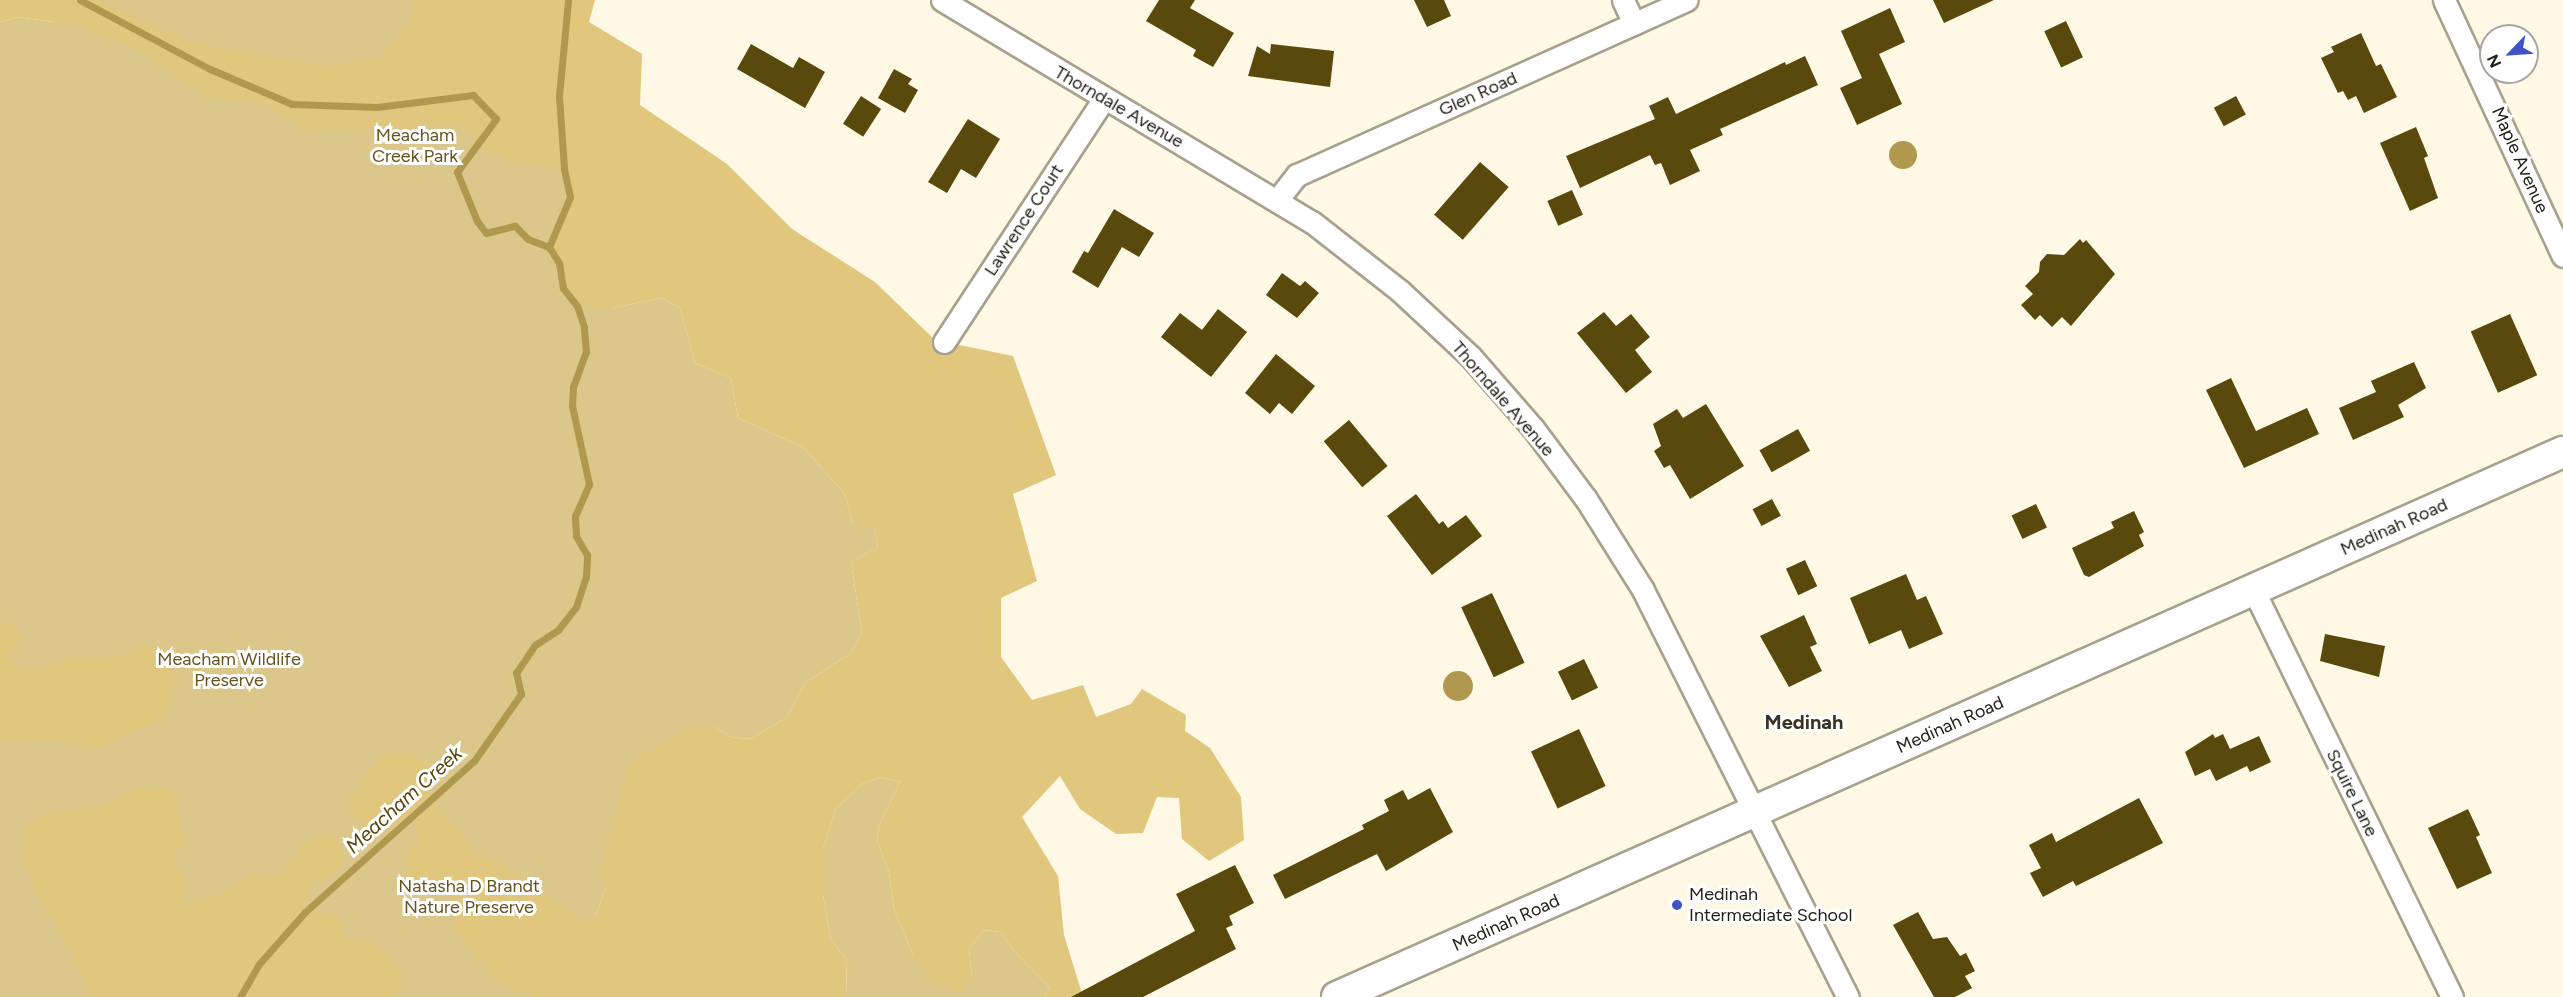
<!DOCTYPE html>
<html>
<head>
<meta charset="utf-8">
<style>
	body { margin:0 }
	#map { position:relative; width:2563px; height:997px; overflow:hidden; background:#fff8e4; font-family:Figtree,sans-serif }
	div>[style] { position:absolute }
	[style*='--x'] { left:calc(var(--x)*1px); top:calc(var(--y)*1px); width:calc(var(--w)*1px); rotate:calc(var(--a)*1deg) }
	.green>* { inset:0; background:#dbc78a }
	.forest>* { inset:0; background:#e0c77d }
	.water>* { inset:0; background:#b0984e }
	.round { border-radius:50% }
	.stream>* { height:7px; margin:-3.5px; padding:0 3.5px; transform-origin:3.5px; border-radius:3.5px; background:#b0984e }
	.building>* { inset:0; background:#5a490c; transform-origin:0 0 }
	.roads { filter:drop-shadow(2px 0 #a8a18e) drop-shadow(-2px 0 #a8a18e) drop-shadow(0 2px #a8a18e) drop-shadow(0 -2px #a8a18e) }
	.minor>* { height:21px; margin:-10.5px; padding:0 10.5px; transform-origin:10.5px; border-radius:10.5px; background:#fff }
	.secondary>* { height:30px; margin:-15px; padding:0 15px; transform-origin:15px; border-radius:15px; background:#fff }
	.dots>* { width:16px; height:16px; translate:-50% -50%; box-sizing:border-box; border:3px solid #fff; border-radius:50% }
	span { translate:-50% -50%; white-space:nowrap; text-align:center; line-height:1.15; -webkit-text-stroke:6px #fff; paint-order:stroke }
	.street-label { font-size:18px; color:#222019 }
	.park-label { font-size:18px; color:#65541d }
	.poi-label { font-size:18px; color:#222019 }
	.left { translate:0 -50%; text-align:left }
	.neighbourhood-label { font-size:20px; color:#383323; font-weight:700 }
	.water-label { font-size:20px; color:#564508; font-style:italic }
	.north { position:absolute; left:2479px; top:24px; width:60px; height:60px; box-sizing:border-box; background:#fff; border:2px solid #a7a6a3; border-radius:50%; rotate:245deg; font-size:16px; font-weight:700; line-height:24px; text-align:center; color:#222019 }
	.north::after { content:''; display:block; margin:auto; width:21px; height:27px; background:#4052c6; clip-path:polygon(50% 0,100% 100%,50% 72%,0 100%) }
</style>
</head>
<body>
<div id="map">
	<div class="green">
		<div style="clip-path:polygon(97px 0,568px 0,564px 168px,570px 197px,549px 247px,559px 263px,563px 288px,613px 308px,661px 298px,680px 308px,695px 363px,731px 378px,738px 418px,803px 447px,845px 494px,852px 522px,874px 527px,878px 547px,851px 562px,862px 633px,851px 653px,805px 683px,787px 717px,751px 739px,731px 737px,713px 726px,606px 888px,595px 917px,624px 997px,0 997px,0 22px,17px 17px,54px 22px)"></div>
		<div style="clip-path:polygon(881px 777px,900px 782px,879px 825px,877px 841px,889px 872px,894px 909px,913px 955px,972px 977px,969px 949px,984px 930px,1001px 932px,1013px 950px,1050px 988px,1045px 997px,846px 997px,847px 960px,831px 940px,823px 895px,823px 849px,836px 809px,862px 784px)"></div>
	</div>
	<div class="forest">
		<div style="clip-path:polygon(0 0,97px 0,188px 41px,281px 60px,337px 66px,382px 56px,409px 23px,416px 0,595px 0,589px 22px,642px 54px,640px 105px,727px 164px,792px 229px,875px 282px,935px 340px,1013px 356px,1056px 475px,1013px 494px,1037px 581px,1001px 598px,1001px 657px,1032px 700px,1083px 685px,1096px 717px,1131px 704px,1142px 689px,1186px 715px,1185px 731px,1210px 748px,1241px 797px,1244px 840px,1209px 861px,1182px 839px,1179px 798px,1157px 797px,1143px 833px,1116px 834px,1080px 809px,1060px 776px,1022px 817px,1058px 876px,1064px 935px,1083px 997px,1045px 997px,1050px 988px,1013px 950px,1001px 932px,984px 930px,969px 949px,972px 977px,959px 994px,929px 979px,913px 955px,894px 909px,889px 872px,877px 841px,879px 825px,900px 782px,881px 777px,862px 784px,836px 809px,823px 849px,823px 895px,831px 940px,847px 960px,846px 997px,532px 997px,496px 981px,457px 932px,447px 893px,423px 887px,406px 874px,403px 855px,418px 844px,415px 813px,391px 824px,375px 826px,354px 818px,351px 799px,380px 755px,405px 754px,428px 760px,425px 780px,444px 819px,458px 828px,475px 853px,506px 867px,583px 921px,595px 917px,606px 888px,599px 875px,630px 761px,694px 726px,713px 726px,731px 737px,751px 739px,787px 717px,805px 683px,851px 653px,862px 633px,851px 562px,878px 547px,874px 528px,852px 522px,845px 494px,803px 447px,738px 418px,731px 378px,695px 363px,680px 308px,661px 298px,613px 308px,577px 306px,563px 288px,559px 263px,549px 247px,570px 197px,564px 168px,516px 162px,479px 147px,464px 124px,308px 131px,266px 104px,208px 97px,141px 52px,77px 25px,17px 17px,0 22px)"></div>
		<div style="clip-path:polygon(0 620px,22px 631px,17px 647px,8px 657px,15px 668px,33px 670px,78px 657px,98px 659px,128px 653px,147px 643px,163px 657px,176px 680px,165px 717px,99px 749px,58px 739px,0 742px)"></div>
		<div style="clip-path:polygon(140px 787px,173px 789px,185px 841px,172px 859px,184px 876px,183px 907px,219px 895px,250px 874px,263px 877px,283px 874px,294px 855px,316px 836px,338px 839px,344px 861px,332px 876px,309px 883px,305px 912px,337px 914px,348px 939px,375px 943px,402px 971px,395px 997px,91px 997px,71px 952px,37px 893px,23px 856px,26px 827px,41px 814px,99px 807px)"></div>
	</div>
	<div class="water">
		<div class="round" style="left:1889px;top:141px;width:28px;height:28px"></div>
		<div class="round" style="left:1443px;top:671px;width:30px;height:30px"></div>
	</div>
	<div class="stream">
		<div style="--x:80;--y:0;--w:147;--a:28"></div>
		<div style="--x:210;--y:69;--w:89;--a:23.1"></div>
		<div style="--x:292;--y:104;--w:85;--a:2"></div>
		<div style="--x:377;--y:107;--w:97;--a:-7.1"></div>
		<div style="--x:473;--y:95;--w:33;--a:46"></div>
		<div style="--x:496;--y:119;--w:66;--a:126.3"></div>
		<div style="--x:457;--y:172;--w:53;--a:67.8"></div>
		<div style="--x:477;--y:221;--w:15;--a:53"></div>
		<div style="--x:486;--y:233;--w:30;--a:-14"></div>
		<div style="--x:515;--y:226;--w:18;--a:45"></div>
		<div style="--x:528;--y:239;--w:22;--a:21"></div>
		<div style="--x:240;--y:997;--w:38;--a:-60"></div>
		<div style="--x:259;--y:964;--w:69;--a:-48.5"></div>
		<div style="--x:305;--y:912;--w:227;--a:-41.8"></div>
		<div style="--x:474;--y:761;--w:82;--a:-55"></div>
		<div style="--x:521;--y:694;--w:22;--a:-103"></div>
		<div style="--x:516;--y:673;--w:34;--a:-56"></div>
		<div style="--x:535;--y:645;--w:27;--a:-33"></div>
		<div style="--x:558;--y:630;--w:29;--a:-52"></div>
		<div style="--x:576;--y:607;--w:32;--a:-72"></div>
		<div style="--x:586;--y:577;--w:22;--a:-87"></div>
		<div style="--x:587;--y:555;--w:22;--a:-120"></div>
		<div style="--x:576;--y:536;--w:20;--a:-93"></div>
		<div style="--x:575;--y:516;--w:35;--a:-66"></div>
		<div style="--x:589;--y:484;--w:80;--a:-102.3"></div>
		<div style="--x:572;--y:406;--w:19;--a:-87"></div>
		<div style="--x:573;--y:387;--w:37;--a:-70"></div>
		<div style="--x:586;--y:352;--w:25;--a:-95"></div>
		<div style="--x:584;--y:327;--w:22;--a:-108"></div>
		<div style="--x:577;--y:306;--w:23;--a:-128"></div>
		<div style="--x:563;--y:288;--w:25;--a:-99"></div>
		<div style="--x:559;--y:263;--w:19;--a:-122"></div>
		<div style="--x:549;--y:247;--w:54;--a:-67.2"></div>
		<div style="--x:570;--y:197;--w:30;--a:-102"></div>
		<div style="--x:564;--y:168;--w:72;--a:-94"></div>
		<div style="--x:559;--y:96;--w:96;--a:-84.6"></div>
	</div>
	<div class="building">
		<div style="clip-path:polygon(1159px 0,1195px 0,1190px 8px,1234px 33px,1213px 67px,1193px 56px,1196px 50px,1146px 21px)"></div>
		<div style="clip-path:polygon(1414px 0,1444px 0,1451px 16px,1427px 27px)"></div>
		<div style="clip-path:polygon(1933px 0,1994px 0,1944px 23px)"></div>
		<div style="clip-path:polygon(1890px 8px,1905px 42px,1879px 54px,1902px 104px,1857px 125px,1840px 88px,1862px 78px,1841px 31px)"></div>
		<div style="left:2066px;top:21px;width:40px;height:24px;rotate:65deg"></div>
		<div style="clip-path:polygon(2361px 33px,2376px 66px,2381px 64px,2397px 97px,2364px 113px,2356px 96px,2348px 100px,2343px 91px,2338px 93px,2321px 58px,2334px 52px,2331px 47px)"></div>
		<div style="clip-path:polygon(751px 44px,793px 68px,799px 57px,825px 72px,805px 108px,737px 69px)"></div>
		<div style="clip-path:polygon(1271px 44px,1334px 51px,1330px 87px,1248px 76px,1257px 46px,1270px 54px)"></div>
		<div style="clip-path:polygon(1805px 56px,1818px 85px,1720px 129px,1723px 135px,1690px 150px,1700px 171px,1670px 185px,1661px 163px,1655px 165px,1650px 155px,1580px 188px,1566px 156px,1655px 119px,1649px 106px,1668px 97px,1676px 114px,1785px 62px,1786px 65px)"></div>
		<div style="clip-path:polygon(894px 69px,912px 79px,908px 84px,918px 90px,905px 113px,878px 98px)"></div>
		<div style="left:861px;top:96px;width:24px;height:33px;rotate:33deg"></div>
		<div style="left:2236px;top:96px;width:21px;height:25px;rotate:62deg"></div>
		<div style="clip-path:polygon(968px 119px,1000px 139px,976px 178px,961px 169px,947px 193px,928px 182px)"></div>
		<div style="clip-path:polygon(2416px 127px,2428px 156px,2424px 158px,2438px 198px,2410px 211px,2380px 143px)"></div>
		<div style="left:1480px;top:162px;width:38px;height:70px;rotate:41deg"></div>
		<div style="left:1572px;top:190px;width:27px;height:27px;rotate:66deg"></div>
		<div style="clip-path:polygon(1114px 209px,1154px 233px,1139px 257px,1122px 247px,1098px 288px,1072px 272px,1084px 251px,1088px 253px)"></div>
		<div style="clip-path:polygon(2080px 239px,2083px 243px,2086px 240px,2115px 274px,2071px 326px,2062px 317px,2052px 327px,2040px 315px,2035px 320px,2021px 305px,2033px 294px,2025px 286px,2039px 272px,2040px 262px,2047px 254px,2064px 255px)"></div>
		<div style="clip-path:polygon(1282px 273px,1300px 286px,1305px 281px,1319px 293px,1297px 318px,1266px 295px)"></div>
		<div style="clip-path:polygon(1218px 309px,1247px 332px,1211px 377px,1161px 337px,1180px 313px,1202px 330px)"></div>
		<div style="clip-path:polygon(1604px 312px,1616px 326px,1631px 314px,1650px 337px,1635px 350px,1652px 372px,1626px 393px,1577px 333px)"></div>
		<div style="left:2510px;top:314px;width:67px;height:43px;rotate:66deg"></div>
		<div style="clip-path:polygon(1276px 354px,1315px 386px,1292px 414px,1279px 403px,1270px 414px,1245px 393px)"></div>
		<div style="clip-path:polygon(2414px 362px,2426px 388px,2398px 405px,2404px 417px,2353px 440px,2339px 408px,2376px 392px,2371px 381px)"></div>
		<div style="clip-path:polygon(2231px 378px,2256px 431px,2307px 408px,2319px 434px,2244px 468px,2206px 390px)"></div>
		<div style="clip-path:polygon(1706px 404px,1744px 466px,1690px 499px,1670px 465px,1664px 468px,1654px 451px,1661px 446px,1653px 424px,1677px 409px,1683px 418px)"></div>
		<div style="left:1349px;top:420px;width:60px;height:33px;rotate:50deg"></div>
		<div style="left:1798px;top:429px;width:25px;height:44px;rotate:61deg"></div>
		<div style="clip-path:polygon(1416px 494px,1439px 524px,1443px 521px,1448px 528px,1466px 515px,1482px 536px,1432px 575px,1387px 516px)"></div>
		<div style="left:1772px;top:499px;width:19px;height:22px;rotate:62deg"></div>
		<div style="left:2036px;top:504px;width:26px;height:27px;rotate:65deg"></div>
		<div style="clip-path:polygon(2134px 511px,2144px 532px,2139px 535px,2144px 546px,2089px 577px,2084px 575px,2072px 548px,2114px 528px,2111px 522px)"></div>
		<div style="left:1805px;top:560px;width:29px;height:21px;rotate:65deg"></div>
		<div style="clip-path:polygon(1906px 574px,1917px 600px,1926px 596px,1943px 634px,1909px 649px,1901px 630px,1869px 644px,1850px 598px)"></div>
		<div style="left:1492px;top:593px;width:77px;height:34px;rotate:65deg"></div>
		<div style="clip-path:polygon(1804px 615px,1817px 644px,1810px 647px,1822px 671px,1789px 687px,1760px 636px)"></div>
		<div style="clip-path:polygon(2325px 634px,2385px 646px,2379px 677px,2320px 661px)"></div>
		<div style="left:1584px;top:659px;width:32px;height:29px;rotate:64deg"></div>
		<div style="left:1579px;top:729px;width:63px;height:53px;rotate:65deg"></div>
		<div style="clip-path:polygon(2213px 734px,2215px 738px,2223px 734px,2230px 749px,2259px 736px,2271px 762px,2250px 772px,2247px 766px,2216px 781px,2210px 769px,2195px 776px,2185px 752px)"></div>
		<div style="clip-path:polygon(1430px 788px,1453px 832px,1386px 871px,1377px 854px,1285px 899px,1273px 875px,1364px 829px,1362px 825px,1389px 811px,1384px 800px,1403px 790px,1408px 800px)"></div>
		<div style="clip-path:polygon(2139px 798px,2163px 843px,2076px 886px,2073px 881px,2043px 897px,2030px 873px,2041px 868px,2029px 845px,2052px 833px,2056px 842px)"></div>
		<div style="clip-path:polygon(2468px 809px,2480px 835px,2476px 837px,2492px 873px,2457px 889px,2428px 828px)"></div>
		<div style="clip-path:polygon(1235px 865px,1254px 903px,1229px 916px,1233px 925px,1226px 928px,1236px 949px,1143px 997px,1071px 997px,1195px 931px,1176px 894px)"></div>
		<div style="clip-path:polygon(1918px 912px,1933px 939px,1947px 937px,1960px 956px,1966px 953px,1975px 971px,1965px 976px,1972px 988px,1955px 997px,1934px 997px,1893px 925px)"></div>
	</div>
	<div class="roads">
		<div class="minor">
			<div style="--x:942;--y:0;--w:431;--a:31"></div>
			<div style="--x:1312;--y:222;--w:112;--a:38.1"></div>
			<div style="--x:1400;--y:291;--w:97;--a:42.9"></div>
			<div style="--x:1471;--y:357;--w:94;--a:48.9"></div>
			<div style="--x:1533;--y:428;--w:89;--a:53.3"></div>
			<div style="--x:1586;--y:499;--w:107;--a:57.9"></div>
			<div style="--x:1643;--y:590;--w:456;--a:63.3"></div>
			<div style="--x:1623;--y:0;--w:26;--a:65"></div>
			<div style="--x:2444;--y:0;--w:282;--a:65.1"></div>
			<div style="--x:1278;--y:199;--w:31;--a:-52"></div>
			<div style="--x:1297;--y:175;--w:427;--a:-24.2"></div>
			<div style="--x:944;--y:342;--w:292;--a:-56.7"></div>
			<div style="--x:2253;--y:589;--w:454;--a:64"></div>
		</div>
		<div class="secondary">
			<div style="--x:1337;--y:997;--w:1342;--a:-23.97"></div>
		</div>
	</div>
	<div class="dots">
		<div style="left:1677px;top:905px;background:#4052c6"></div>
	</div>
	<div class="street-label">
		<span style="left:1478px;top:94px;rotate:-24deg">Glen Road</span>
		<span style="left:1119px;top:107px;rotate:30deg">Thorndale Avenue</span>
		<span style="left:2520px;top:160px;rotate:66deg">Maple Avenue</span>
		<span style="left:1024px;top:220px;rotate:-57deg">Lawrence Court</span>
		<span style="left:1503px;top:399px;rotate:49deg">Thorndale Avenue</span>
		<span style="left:2394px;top:527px;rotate:-24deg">Medinah Road</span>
		<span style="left:1950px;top:725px;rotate:-24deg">Medinah Road</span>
		<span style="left:2352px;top:793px;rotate:64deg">Squire Lane</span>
		<span style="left:1506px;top:923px;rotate:-24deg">Medinah Road</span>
	</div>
	<div class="park-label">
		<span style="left:415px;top:146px">Meacham<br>Creek Park</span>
		<span style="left:229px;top:670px">Meacham Wildlife<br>Preserve</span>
		<span style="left:469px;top:897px">Natasha D Brandt<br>Nature Preserve</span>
	</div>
	<div class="poi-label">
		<span class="left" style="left:1689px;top:905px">Medinah<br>Intermediate School</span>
	</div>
	<div class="neighbourhood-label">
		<span style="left:1804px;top:722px">Medinah</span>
	</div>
	<div class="water-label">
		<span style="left:404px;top:800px;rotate:-42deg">Meacham Creek</span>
	</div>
	<div class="north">N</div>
</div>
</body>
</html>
